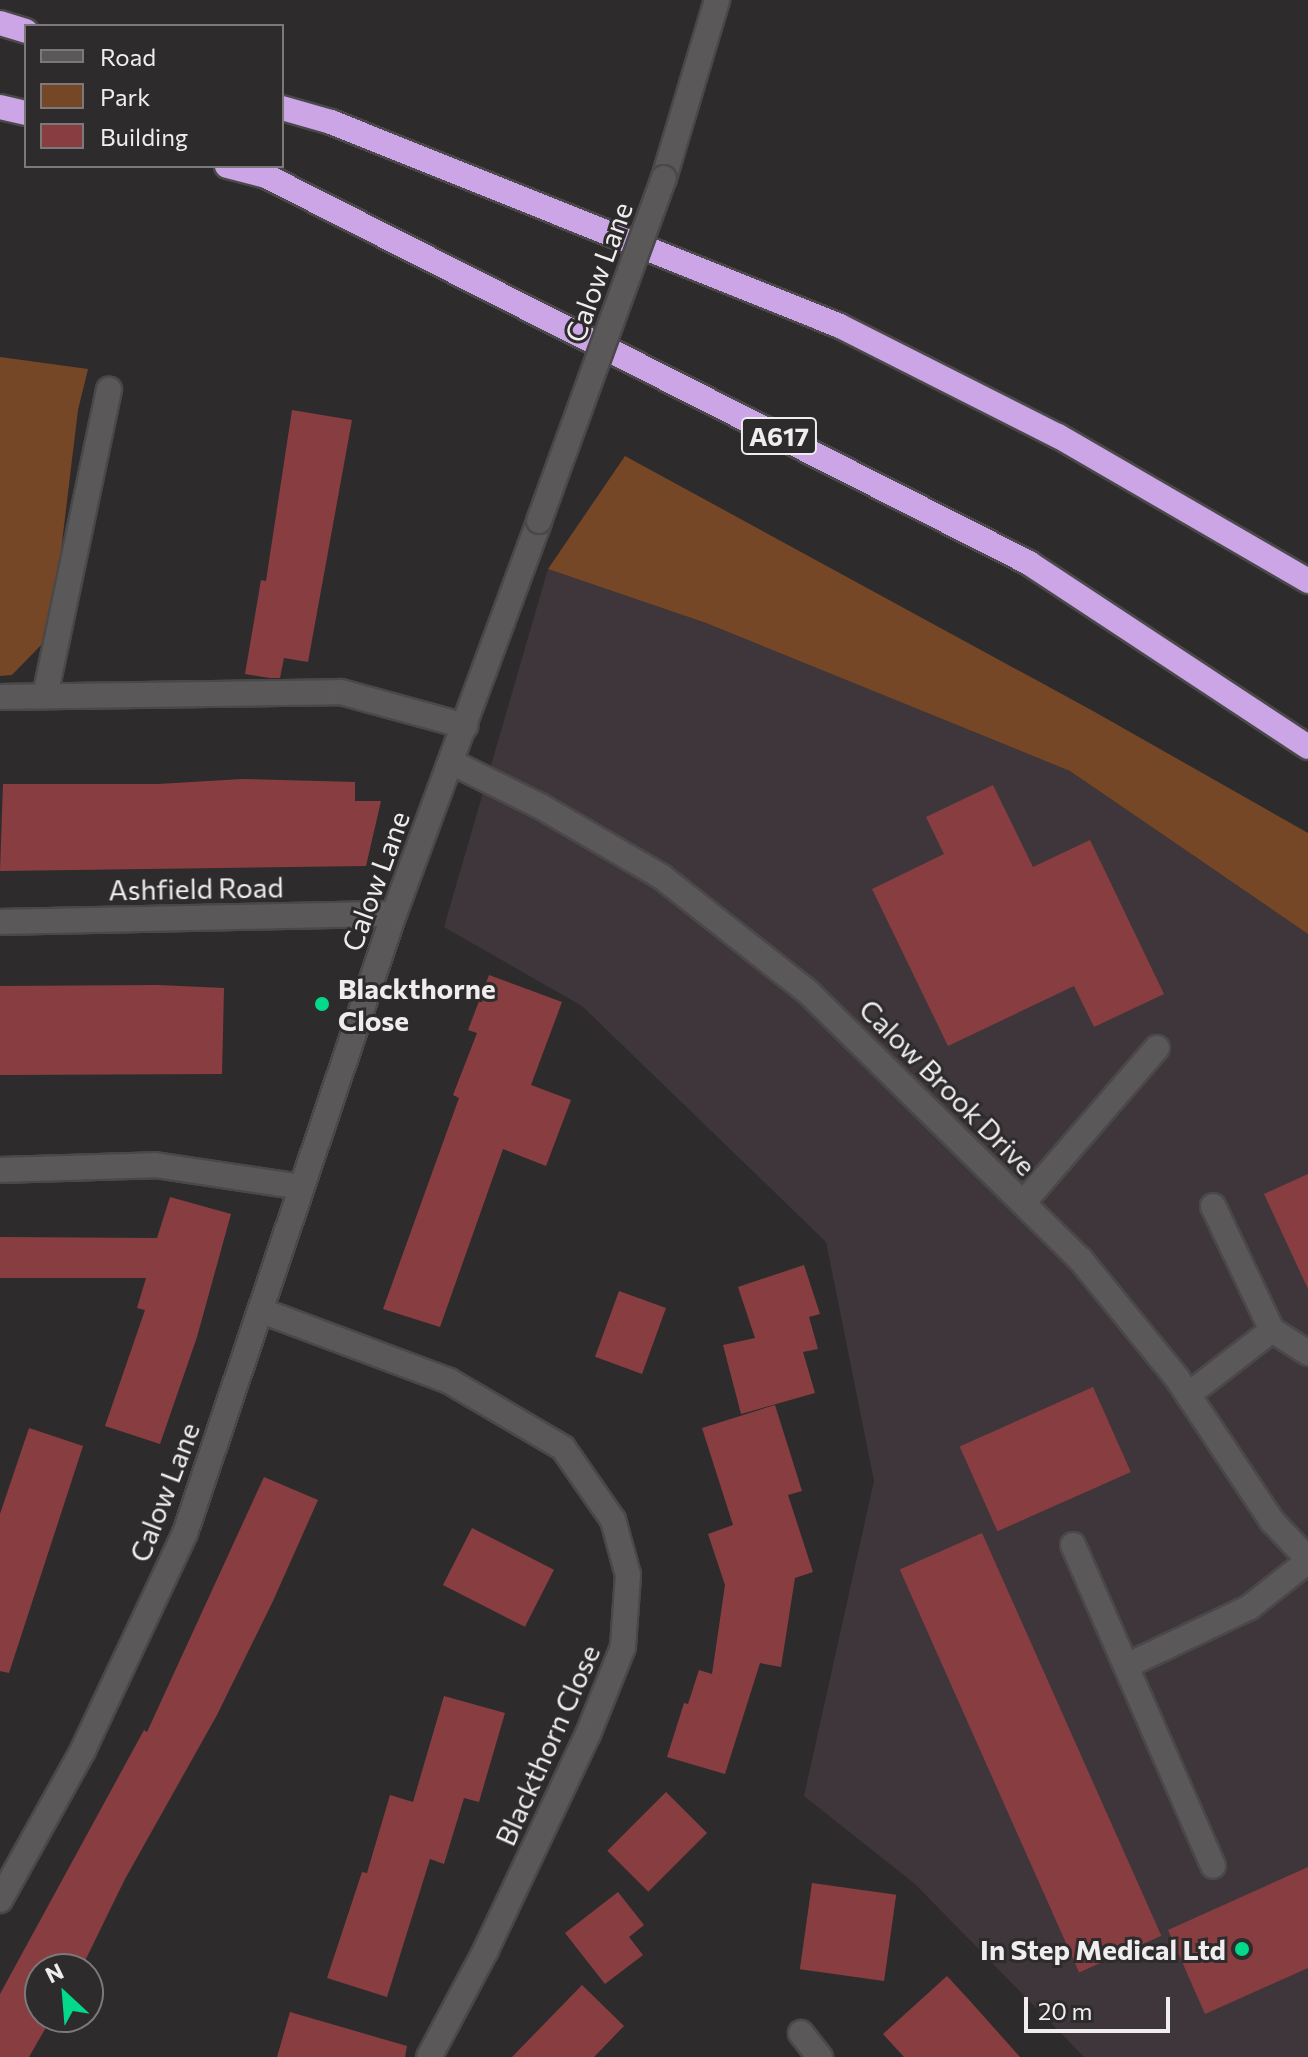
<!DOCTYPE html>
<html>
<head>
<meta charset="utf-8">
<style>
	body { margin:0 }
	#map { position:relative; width:1308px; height:2057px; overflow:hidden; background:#2e2b2c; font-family:Commissioner,sans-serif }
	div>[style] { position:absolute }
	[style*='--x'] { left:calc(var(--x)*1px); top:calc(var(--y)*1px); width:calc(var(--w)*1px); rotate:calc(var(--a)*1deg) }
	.built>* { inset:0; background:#3e363a }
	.green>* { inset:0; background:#754726 }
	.building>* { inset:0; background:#883e41; transform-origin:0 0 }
	.roads { filter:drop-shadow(2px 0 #4a4849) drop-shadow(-2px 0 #4a4849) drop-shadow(0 2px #4a4849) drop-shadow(0 -2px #4a4849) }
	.minor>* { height:24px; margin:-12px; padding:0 12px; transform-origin:12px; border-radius:12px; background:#5b5859 }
	.highway>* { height:24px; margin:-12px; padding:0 12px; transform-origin:12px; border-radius:12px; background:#cba5e6 }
	.bridges { filter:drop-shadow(2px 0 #4a4849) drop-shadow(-2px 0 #4a4849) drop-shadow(0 2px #4a4849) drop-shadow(0 -2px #4a4849) }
	.minor-bridge>* { height:24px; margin:-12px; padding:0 12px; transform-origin:12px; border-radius:12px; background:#5b5859 }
	.dots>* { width:22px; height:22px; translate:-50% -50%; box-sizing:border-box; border:4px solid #2e2b2c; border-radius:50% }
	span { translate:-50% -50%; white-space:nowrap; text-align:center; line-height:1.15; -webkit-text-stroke:6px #2e2b2c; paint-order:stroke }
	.shield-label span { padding:2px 6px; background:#2e2b2c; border:2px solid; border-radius:6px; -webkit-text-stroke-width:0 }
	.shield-label { font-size:26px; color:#efedee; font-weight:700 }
	.street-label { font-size:28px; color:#efedee }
	.poi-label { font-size:28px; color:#efedee; font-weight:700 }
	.left { translate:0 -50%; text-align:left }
	.right { translate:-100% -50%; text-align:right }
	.legend { position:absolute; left:24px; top:24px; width:260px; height:144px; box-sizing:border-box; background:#2e2b2c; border:2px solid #7b797a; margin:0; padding:10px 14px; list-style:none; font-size:24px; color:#efedee }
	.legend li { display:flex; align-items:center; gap:16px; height:40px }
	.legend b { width:40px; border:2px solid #7b797a }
	.north { position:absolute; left:24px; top:1953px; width:80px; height:80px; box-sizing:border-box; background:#2e2b2c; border:2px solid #7b797a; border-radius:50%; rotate:334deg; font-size:22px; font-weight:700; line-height:32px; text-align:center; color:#efedee }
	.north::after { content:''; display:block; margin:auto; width:28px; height:36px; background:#02d98b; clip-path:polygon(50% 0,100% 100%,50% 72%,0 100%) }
	.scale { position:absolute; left:1024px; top:1997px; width:146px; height:36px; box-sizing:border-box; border:4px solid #efedee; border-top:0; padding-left:10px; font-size:24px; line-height:28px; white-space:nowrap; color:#efedee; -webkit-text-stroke:6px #2e2b2c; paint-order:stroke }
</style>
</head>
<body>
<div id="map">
	<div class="built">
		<div style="clip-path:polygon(548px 569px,706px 623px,1070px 771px,1308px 934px,1308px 2057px,1084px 2057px,915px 1884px,804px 1796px,874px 1481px,826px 1242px,582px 1006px,444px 927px)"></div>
	</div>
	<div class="green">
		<div style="clip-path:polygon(0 357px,88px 369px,78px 410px,60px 559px,42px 644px,12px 675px,0 676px)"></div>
		<div style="clip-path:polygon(625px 456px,1093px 711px,1308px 833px,1308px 934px,1070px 771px,706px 623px,548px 569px)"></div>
	</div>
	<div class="building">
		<div style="clip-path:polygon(292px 410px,352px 420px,308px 662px,284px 658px,280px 678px,270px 678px,245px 674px,261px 580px,266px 581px)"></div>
		<div style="clip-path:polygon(242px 779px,355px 782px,355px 801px,381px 801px,366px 866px,0 871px,3px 784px,158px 784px)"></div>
		<div style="clip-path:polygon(993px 785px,1033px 867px,1090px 840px,1164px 994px,1094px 1027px,1074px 986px,948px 1046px,872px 889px,944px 854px,926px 817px)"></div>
		<div style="clip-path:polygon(489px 975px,562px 1002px,531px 1085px,571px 1100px,546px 1166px,503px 1149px,440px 1327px,383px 1309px,459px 1098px,453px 1095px,477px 1033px,468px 1030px)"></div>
		<div style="clip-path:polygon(158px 985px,224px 988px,222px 1074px,0 1075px,0 986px)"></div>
		<div style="clip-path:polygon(1308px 1174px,1308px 1289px,1264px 1194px)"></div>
		<div style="clip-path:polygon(170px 1197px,231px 1214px,197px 1337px,160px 1444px,105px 1426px,145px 1310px,137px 1308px,146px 1278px,0 1278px,0 1237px,157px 1238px)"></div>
		<div style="clip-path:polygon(804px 1265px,820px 1314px,809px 1317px,818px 1349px,803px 1352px,815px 1393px,741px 1414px,723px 1345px,755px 1338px,738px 1287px)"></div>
		<div style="left:619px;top:1291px;width:50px;height:70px;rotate:20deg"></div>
		<div style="left:1093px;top:1387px;width:93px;height:146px;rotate:66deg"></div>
		<div style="clip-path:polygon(775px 1405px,802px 1491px,788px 1495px,813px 1572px,795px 1578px,781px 1667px,760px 1663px,725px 1774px,667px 1757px,684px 1703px,688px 1704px,699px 1670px,712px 1674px,725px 1585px,708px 1534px,733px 1525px,702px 1428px)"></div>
		<div style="clip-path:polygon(29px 1428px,83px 1446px,9px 1673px,0 1671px,0 1514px)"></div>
		<div style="clip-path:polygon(264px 1477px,318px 1500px,273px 1601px,217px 1715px,125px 1879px,81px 1969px,40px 1969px,40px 2017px,52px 2017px,29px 2057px,0 2057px,0 1994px,144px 1730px,147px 1732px)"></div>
		<div style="left:472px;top:1528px;width:92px;height:64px;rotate:27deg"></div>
		<div style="left:982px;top:1533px;width:441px;height:90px;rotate:66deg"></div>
		<div style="clip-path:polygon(444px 1696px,505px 1713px,479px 1802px,464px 1798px,444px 1864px,430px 1859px,387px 1997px,327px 1978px,362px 1872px,367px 1873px,390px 1795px,413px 1802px)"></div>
		<div style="left:666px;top:1792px;width:58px;height:83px;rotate:45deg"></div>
		<div style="clip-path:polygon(1308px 1867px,1308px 1968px,1205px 2014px,1168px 1930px)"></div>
		<div style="left:812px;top:1883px;width:85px;height:87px;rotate:8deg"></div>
		<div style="clip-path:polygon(618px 1892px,644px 1925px,629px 1937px,643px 1955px,605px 1984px,565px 1933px)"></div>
		<div style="clip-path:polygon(947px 1976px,970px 2001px,1020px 2057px,904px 2057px,883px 2034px)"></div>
		<div style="clip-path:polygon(582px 1985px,624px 2026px,594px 2057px,512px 2057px)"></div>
		<div style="clip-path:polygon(290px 2012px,407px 2046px,405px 2057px,277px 2057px)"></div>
	</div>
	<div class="roads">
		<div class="minor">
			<div style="--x:664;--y:178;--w:186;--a:-73.4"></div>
			<div style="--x:45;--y:696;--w:313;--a:-78.2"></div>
			<div style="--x:0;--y:697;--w:341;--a:-0.8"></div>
			<div style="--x:341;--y:692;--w:129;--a:15.3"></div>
			<div style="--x:451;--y:762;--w:99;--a:26.3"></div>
			<div style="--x:540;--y:806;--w:141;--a:30.2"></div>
			<div style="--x:662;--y:877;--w:186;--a:38.2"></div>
			<div style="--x:808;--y:992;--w:381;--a:44.5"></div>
			<div style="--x:1080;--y:1259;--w:154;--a:50.8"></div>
			<div style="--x:1177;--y:1378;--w:172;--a:56.4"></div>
			<div style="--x:1272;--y:1521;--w:52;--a:46.5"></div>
			<div style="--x:0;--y:922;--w:394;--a:-1.2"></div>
			<div style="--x:0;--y:1170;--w:155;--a:-1.8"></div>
			<div style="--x:155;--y:1165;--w:147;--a:8.6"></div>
			<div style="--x:1023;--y:1203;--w:205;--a:-49.2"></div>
			<div style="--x:1213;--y:1206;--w:137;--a:64.6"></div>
			<div style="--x:262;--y:1311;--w:200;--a:20.5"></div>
			<div style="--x:449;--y:1381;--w:132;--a:30.4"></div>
			<div style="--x:563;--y:1448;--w:88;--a:55.2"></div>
			<div style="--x:613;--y:1520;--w:57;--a:74.7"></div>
			<div style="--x:628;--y:1575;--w:72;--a:94"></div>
			<div style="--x:623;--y:1647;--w:94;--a:111.9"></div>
			<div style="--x:588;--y:1734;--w:239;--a:115.3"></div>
			<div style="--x:486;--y:1950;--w:121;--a:118"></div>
			<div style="--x:1188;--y:1395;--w:106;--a:-37.7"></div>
			<div style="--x:1272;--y:1330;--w:43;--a:32.6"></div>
			<div style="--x:1073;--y:1545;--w:350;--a:66.4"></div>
			<div style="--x:1126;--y:1666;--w:137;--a:-25.4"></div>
			<div style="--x:1250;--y:1607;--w:74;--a:-38.4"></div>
			<div style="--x:0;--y:1900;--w:171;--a:-61"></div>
			<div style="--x:83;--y:1750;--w:240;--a:-64.8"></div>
			<div style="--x:185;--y:1533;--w:653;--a:-71.34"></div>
			<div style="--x:394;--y:914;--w:419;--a:-69.7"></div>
			<div style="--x:801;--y:2033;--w:31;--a:52"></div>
		</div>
		<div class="highway">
			<div style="--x:0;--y:23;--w:27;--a:17"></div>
			<div style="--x:0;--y:107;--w:27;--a:13"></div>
			<div style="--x:282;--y:108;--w:51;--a:15.9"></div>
			<div style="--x:331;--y:122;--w:548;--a:21.84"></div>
			<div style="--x:840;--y:326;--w:244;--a:26.8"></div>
			<div style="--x:1058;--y:436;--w:289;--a:30.1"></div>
			<div style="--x:227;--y:166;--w:40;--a:14.4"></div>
			<div style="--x:266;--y:176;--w:856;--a:26.89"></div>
			<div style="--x:1029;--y:563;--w:334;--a:33.4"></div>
		</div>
	</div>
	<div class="bridges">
		<div class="minor-bridge">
			<div style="--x:539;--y:521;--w:365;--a:-70"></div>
		</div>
	</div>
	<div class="dots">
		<div style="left:322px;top:1004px;background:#02d98b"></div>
		<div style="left:1242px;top:1949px;background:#02d98b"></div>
	</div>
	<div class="shield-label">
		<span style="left:779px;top:436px">A617</span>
	</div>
	<div class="street-label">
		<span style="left:598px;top:272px;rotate:-70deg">Calow Lane</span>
		<span style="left:375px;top:881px;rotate:-70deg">Calow Lane</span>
		<span style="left:196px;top:888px;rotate:-1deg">Ashfield Road</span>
		<span style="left:948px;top:1087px;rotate:45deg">Calow Brook Drive</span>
		<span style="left:164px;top:1492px;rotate:-69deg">Calow Lane</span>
		<span style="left:547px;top:1745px;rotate:-66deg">Blackthorn Close</span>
	</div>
	<div class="poi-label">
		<span class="left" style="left:338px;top:1004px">Blackthorne<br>Close</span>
		<span class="right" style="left:1226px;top:1949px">In Step Medical Ltd</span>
	</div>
	<ul class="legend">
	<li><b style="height:10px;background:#5b5859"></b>Road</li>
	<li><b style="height:22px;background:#754726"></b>Park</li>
	<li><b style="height:22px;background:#883e41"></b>Building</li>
	</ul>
	<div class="north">N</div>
	<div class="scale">20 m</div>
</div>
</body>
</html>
